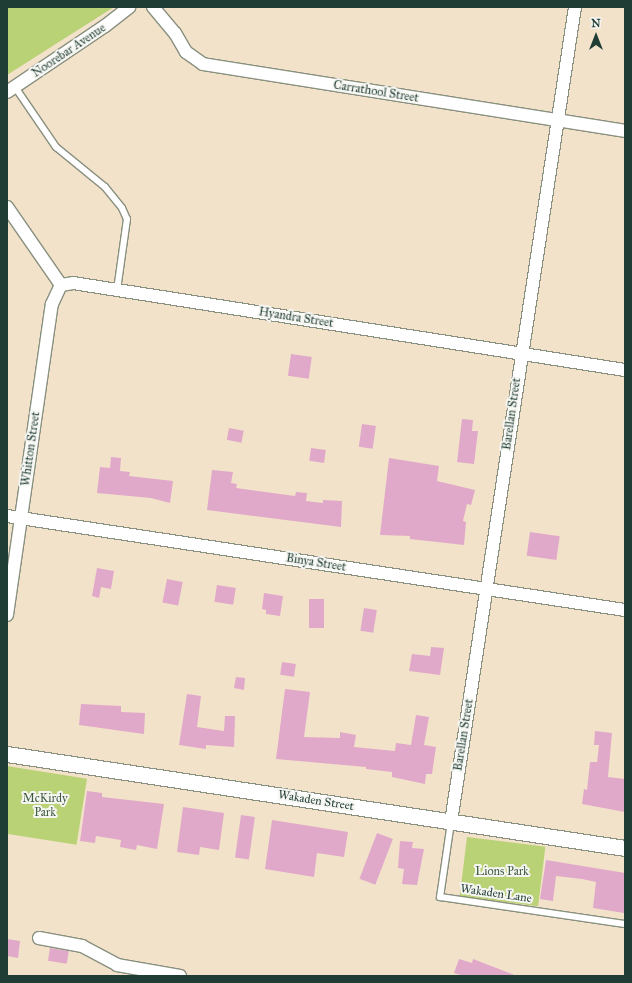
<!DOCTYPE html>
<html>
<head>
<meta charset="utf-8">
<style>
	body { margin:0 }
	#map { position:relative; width:632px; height:983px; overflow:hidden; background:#f3e2ca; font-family:"IM FELL Great Primer",serif }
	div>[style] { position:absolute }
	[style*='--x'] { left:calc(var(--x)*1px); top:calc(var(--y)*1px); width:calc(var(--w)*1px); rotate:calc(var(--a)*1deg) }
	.green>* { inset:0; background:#bad276; transform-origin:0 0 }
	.building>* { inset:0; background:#e0a9c9; transform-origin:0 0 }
	.roads { filter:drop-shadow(1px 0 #89907f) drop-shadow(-1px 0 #89907f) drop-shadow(0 1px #89907f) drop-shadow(0 -1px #89907f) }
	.service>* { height:6px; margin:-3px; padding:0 3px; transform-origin:3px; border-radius:3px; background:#fff }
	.minor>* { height:12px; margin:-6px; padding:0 6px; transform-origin:6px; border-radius:6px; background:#fff }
	.tertiary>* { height:15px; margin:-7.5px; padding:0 7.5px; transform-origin:7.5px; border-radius:7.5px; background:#fff }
	.rail>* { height:3px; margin-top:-1.5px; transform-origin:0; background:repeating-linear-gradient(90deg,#1f3d34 0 6px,transparent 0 9px) }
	span { translate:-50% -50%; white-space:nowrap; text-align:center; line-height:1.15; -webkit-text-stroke:4px #f6f6f2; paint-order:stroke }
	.street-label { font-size:12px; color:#1f3d34 }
	.park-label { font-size:12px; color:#3e5b41 }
	.frame { position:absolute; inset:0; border:8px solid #1f3d34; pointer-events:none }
	.north { position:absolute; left:576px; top:16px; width:40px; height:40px; -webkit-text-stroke:3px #f6f6f2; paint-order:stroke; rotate:0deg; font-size:11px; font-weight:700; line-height:16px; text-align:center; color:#1f3d34 }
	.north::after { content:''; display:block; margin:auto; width:14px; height:18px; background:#1f3d34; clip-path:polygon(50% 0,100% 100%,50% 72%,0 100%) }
</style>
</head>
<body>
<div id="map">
	<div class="green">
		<div style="clip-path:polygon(7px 7px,114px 7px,7px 75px)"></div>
		<div style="left:7px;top:766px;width:81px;height:67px;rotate:9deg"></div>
		<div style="left:467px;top:837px;width:79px;height:60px;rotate:7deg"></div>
	</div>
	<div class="building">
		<div style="left:291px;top:354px;width:21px;height:22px;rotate:8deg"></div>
		<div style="clip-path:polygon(462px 419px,473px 420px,472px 431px,478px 431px,474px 464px,457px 462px)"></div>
		<div style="left:362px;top:424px;width:14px;height:23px;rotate:8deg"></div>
		<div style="left:229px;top:428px;width:15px;height:12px;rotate:11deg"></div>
		<div style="left:311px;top:448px;width:15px;height:13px;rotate:8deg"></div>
		<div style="clip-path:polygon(111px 457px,121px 458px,120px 471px,130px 472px,129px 476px,173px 481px,170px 503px,151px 498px,97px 493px,100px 467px,110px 468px)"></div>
		<div style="clip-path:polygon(389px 458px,439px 466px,437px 481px,475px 490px,471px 505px,467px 504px,463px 521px,466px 522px,464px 545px,410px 539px,410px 536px,380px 535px)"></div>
		<div style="clip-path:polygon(212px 470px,233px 472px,231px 483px,237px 484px,236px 488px,295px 496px,296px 492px,307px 493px,306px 501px,323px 503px,323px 500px,342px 501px,341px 527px,207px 510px)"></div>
		<div style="left:530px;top:532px;width:30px;height:24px;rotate:8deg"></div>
		<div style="clip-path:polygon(97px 568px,114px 571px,111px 589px,101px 587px,99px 598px,92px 596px)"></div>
		<div style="left:167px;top:579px;width:16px;height:24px;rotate:11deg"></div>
		<div style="left:217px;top:585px;width:19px;height:17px;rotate:9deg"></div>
		<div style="clip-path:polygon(264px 593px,283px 596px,280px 616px,266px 614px,266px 610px,262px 609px)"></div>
		<div style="left:309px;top:599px;width:15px;height:29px"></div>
		<div style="left:364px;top:608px;width:13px;height:23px;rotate:9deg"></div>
		<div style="clip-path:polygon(431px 647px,444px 648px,440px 675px,409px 671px,412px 654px,430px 656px)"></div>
		<div style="left:282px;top:662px;width:14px;height:13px;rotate:8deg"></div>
		<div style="clip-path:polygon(236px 677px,245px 678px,244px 690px,234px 688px)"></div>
		<div style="clip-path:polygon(285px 689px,310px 692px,304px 737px,340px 738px,340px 732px,356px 735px,354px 747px,395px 751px,396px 743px,411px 745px,416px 715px,429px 717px,424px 745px,436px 747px,432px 774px,426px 774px,425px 784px,392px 777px,392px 772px,366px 769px,366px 767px,276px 759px)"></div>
		<div style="clip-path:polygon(187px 694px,201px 696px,197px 727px,224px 731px,225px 716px,235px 716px,234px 747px,206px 745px,206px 749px,179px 745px)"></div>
		<div style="clip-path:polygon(81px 704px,121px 706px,121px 712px,145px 713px,144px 734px,79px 725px)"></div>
		<div style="clip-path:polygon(595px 731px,612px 733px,608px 777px,625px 779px,625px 812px,582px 804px,584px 789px,587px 790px,590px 762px,597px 762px,599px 745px,594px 745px)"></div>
		<div style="clip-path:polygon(87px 791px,102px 793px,102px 797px,164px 804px,157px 849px,137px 845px,136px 850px,120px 847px,121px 840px,96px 836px,95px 843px,80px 841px)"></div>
		<div style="clip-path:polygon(183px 807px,224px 813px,219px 850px,200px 847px,199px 855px,177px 852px)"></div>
		<div style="left:241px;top:815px;width:14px;height:43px;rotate:8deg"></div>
		<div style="clip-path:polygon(272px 820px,348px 832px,344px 857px,317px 853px,314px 877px,265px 869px)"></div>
		<div style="left:377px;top:833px;width:17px;height:49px;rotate:21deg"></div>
		<div style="clip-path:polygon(400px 841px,413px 842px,412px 848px,424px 849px,417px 885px,402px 884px,404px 869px,398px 868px)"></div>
		<div style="clip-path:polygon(546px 860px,625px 873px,624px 913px,593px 908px,596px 882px,582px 879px,556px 876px,553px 901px,540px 899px)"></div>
		<div style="clip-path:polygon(7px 939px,20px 941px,18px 958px,7px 956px)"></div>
		<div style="left:50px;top:948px;width:19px;height:13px;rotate:9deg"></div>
		<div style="clip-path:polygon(459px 959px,472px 963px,473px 959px,517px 976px,464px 976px,454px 973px)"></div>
	</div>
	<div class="roads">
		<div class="service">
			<div style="--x:15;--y:87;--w:73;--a:55.7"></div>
			<div style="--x:56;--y:147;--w:63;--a:39.2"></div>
			<div style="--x:105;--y:187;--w:27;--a:51"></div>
			<div style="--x:122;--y:208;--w:12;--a:66"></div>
			<div style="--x:127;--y:219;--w:72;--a:98"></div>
			<div style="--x:451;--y:822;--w:76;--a:98.3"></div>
			<div style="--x:440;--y:897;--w:187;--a:8.3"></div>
		</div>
		<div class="minor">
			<div style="--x:153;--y:7;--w:34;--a:50"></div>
			<div style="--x:175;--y:33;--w:22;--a:60"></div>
			<div style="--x:186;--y:52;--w:21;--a:35"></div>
			<div style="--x:203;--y:64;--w:427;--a:9"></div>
			<div style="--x:7;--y:92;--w:118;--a:-34"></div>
			<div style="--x:105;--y:26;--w:31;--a:-38"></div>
			<div style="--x:7;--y:207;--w:95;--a:55.3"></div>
			<div style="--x:61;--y:285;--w:12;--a:-9"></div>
			<div style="--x:73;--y:283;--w:559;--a:8.96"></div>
			<div style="--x:7;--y:516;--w:625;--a:8.65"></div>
			<div style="--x:7;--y:615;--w:314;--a:-81.8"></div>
			<div style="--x:52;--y:304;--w:21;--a:-65"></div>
			<div style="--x:451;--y:822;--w:824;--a:-81.35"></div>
			<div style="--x:39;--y:938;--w:44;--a:10.5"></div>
			<div style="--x:82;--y:946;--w:40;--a:28"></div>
			<div style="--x:117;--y:965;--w:64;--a:9.9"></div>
		</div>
		<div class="tertiary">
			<div style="--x:7;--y:754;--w:625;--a:8.65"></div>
		</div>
	</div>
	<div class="rail">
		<div style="--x:7;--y:976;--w:1;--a:0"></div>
	</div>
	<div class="street-label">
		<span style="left:69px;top:51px;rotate:-34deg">Noorebar Avenue</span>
		<span style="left:376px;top:92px;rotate:9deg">Carrathool Street</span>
		<span style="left:296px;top:318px;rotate:9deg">Hyandra Street</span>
		<span style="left:512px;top:414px;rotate:-82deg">Barellan Street</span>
		<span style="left:31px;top:449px;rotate:-82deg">Whitton Street</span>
		<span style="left:316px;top:563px;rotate:9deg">Binya Street</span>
		<span style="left:464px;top:735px;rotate:-81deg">Barellan Street</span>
		<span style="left:316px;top:801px;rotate:9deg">Wakaden Street</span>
		<span style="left:496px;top:894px;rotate:8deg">Wakaden Lane</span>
	</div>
	<div class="park-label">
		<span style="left:45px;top:806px">McKirdy<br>Park</span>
		<span style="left:502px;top:872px">Lions Park</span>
	</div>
	<div class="frame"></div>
	<div class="north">N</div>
</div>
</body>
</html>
